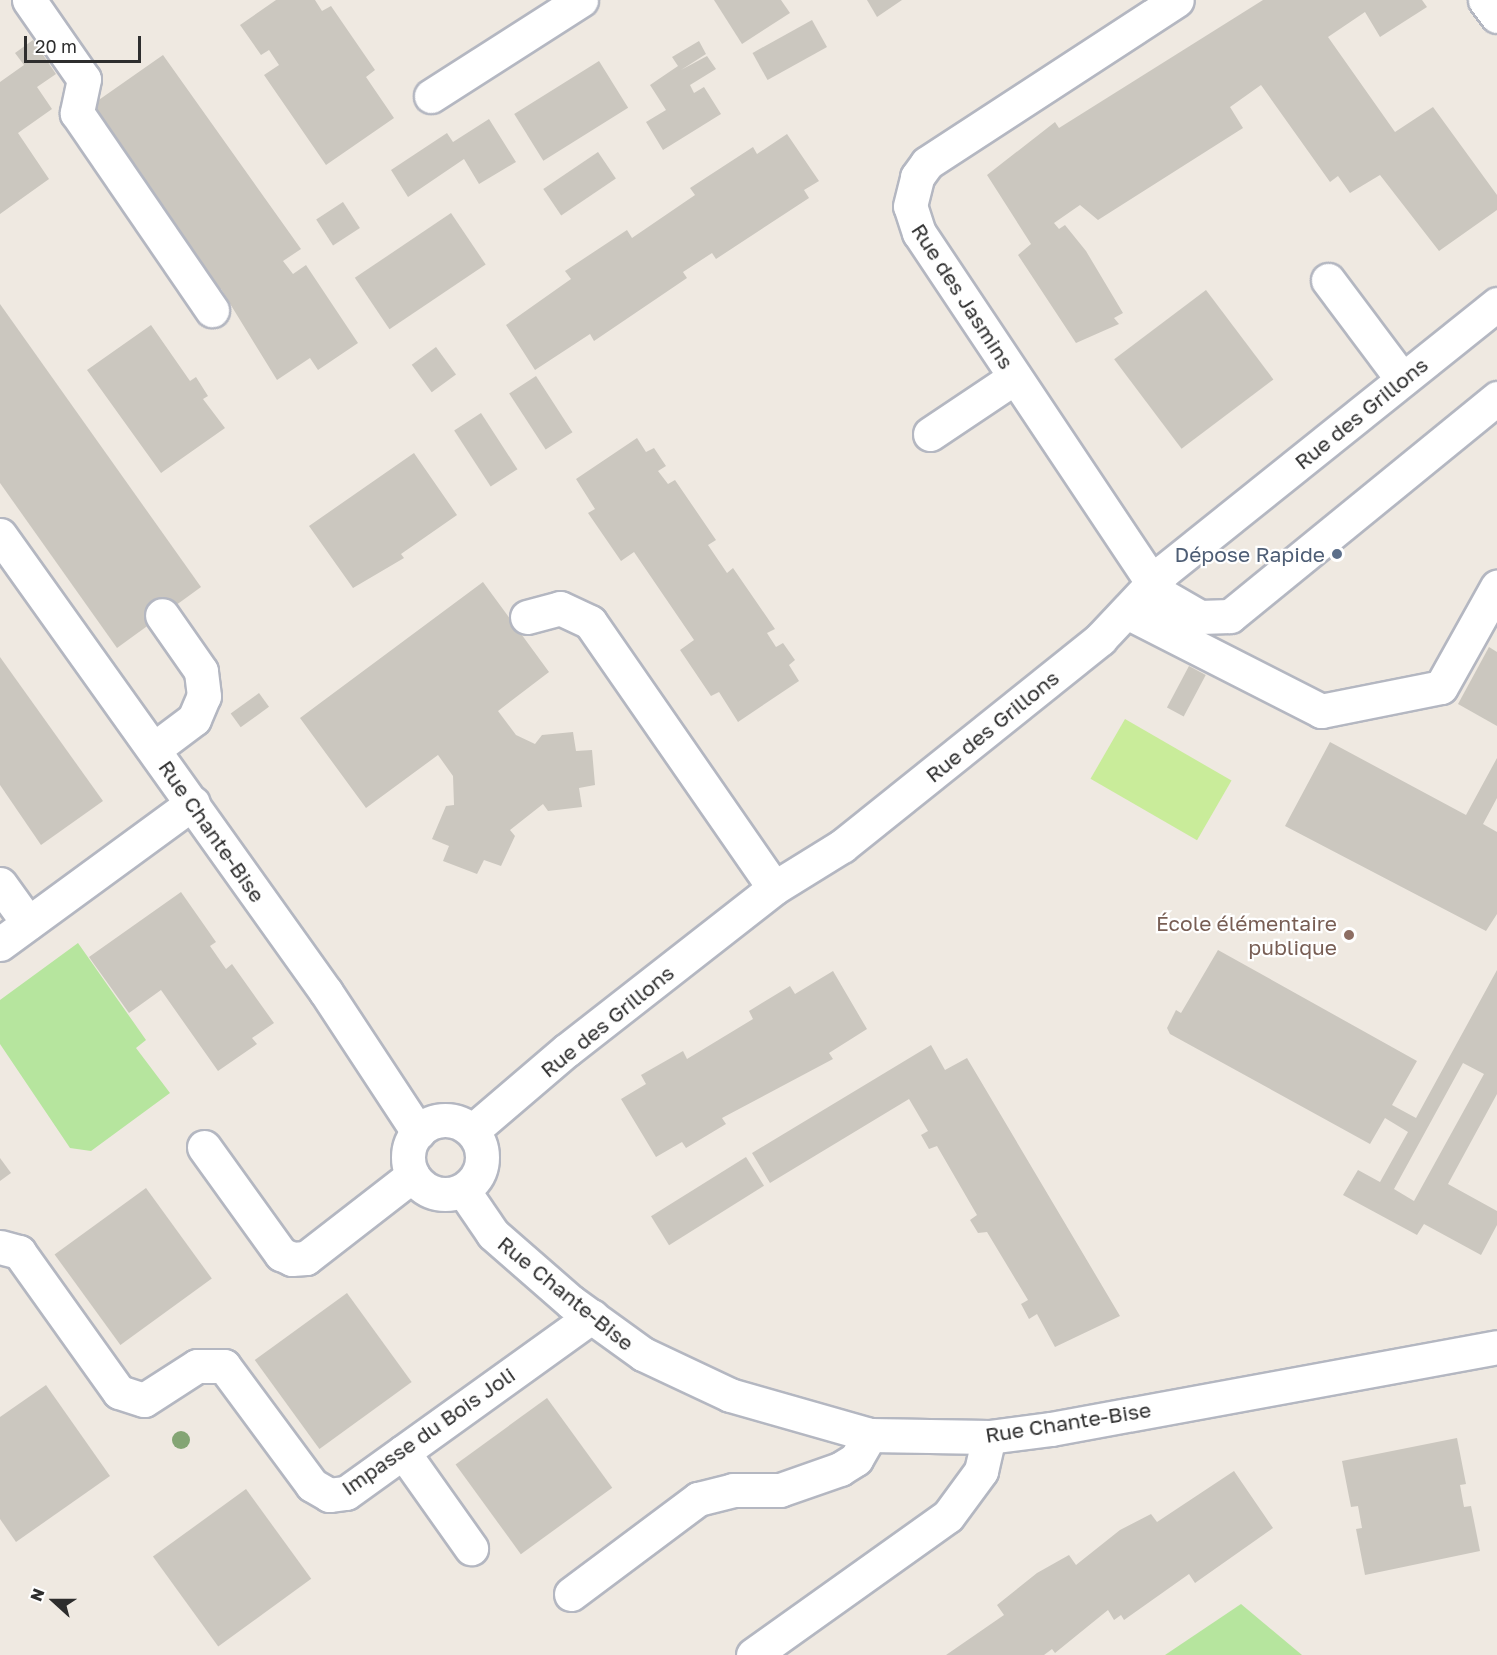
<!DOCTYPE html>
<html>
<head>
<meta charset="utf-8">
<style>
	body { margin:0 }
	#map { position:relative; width:1497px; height:1655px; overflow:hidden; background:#efe9e1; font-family:"Golos Text",sans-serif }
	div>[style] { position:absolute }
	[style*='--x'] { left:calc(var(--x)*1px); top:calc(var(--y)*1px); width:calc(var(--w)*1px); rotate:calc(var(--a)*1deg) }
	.green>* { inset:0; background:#b6e59e }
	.pitch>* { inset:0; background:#c9ec9a; transform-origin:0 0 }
	.building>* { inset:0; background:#cbc7bf; transform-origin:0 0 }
	.roads { filter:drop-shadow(2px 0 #b4b7c1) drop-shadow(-2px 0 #b4b7c1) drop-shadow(0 2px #b4b7c1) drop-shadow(0 -2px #b4b7c1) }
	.minor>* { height:33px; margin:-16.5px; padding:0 16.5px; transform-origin:16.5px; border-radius:16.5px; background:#fff }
	.minor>.ring { margin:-16.5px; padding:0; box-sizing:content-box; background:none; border:33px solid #fff; border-radius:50% }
	.trees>* { width:18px; height:18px; margin:-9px; border-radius:50%; background:#84a574 }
	.dots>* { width:16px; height:16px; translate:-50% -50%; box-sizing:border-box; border:3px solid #fff; border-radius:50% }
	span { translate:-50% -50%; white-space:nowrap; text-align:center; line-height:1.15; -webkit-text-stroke:4.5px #fff; paint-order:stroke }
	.street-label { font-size:21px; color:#2e2e2e }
	.service-label { font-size:21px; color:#4e5e75 }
	.right { translate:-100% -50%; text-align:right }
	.education-label { font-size:21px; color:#785e54 }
	.north { position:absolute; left:24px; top:1571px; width:60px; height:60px; -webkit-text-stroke:4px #fff; paint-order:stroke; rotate:291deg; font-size:16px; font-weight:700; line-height:24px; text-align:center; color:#2e2e2e }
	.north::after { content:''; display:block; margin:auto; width:21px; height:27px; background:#2e2e2e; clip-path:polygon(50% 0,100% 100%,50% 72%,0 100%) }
	.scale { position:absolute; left:24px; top:36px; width:117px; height:27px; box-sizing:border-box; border:3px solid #2e2e2e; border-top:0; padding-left:8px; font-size:18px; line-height:21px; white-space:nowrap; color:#2e2e2e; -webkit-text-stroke:4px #fff; paint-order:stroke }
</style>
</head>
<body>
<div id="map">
	<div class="green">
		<div style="clip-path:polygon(78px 943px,146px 1040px,136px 1048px,170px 1093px,91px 1151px,70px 1148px,0 1044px,0 1000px)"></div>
		<div style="clip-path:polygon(1241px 1604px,1302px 1655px,1165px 1655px)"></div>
	</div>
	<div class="pitch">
		<div style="left:1125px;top:719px;width:123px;height:69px;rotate:30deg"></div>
	</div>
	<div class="building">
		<div style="clip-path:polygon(276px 0,315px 0,322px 11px,331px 6px,375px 70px,366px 77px,394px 118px,326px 165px,264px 75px,279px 65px,269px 50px,261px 55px,240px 25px)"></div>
		<div style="clip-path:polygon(714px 0,781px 0,790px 13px,742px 44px)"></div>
		<div style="clip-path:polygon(867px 0,902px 0,877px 17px)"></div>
		<div style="clip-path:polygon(1263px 0,1422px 0,1427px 7px,1380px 37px,1365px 12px,1328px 37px,1395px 132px,1433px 107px,1497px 195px,1497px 210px,1439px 251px,1380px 175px,1350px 193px,1338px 176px,1330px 182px,1261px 85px,1230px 107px,1243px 128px,1098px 220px,1080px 205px,1054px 223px,1059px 229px,1065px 225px,1086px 251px,1123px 313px,1114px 318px,1119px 324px,1076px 343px,1018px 255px,1031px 244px,987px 175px,1055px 122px,1059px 128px)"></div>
		<div style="left:812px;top:20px;width:31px;height:68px;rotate:61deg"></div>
		<div style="clip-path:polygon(33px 40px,56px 74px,37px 87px,52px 109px,18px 133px,49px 179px,0 214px,0 82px,24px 65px,15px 53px)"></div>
		<div style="clip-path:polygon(699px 41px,706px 54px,681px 70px,707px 56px,716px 69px,690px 85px,694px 93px,704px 87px,721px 114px,663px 150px,646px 122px,666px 110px,650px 85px,678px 66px,672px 57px)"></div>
		<div style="clip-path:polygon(163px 55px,301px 249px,283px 261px,293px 274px,306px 265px,358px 343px,318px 370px,310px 358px,277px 380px,221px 289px,217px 291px,140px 194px,150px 187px,139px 170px,131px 176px,83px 111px)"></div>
		<div style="left:599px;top:61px;width:55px;height:100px;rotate:58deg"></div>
		<div style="clip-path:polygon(489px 119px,516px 162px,479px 184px,464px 159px,408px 197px,391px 170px,447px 133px,453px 142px)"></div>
		<div style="clip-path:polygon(787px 134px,819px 181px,804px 190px,809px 198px,716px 259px,712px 253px,683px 272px,687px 278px,594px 341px,590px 334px,535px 370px,506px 325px,571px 279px,565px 271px,627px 230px,632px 238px,695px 195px,690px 188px,753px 147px,757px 154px)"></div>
		<div style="left:598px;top:152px;width:32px;height:66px;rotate:56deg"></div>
		<div style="left:343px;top:202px;width:31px;height:32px;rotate:57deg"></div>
		<div style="left:451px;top:213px;width:62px;height:116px;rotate:56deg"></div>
		<div style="left:1206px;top:290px;width:112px;height:115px;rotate:53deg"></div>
		<div style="clip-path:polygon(0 304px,201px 587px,117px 648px,0 483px)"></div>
		<div style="clip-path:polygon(151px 325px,190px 381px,196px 377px,208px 396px,203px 399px,225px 428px,161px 473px,87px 370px)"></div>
		<div style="left:436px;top:347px;width:34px;height:30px;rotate:54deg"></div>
		<div style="left:536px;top:376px;width:67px;height:32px;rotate:57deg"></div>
		<div style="left:481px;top:413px;width:67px;height:32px;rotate:57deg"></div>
		<div style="clip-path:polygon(637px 438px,646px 452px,654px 448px,666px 466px,658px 471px,668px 484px,675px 480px,716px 540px,708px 545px,727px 573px,733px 568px,775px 629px,767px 633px,776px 647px,783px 643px,795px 660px,789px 665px,799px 681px,738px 722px,719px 692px,711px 696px,680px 650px,694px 640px,634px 552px,621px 561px,588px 513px,595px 509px,576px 479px)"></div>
		<div style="clip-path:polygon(414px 453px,457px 515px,401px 554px,404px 558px,353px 588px,309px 526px)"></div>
		<div style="clip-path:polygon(483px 582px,549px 672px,498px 711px,516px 735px,535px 744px,542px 735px,573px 732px,576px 751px,592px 750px,595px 785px,579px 788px,582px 807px,548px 811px,543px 804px,510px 830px,515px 836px,501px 866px,484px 860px,477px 874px,443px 861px,449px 846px,432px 839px,446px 806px,454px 805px,453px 776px,438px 755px,366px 808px,300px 718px)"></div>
		<div style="clip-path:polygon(1489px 647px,1497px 652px,1497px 726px,1458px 704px)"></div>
		<div style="clip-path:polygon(0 657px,103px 801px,41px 845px,0 785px)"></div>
		<div style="left:1189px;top:666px;width:19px;height:47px;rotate:28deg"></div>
		<div style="left:259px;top:693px;width:17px;height:35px;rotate:54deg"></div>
		<div style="clip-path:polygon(1330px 742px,1466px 815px,1497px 758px,1497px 798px,1483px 824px,1497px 832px,1497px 914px,1486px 931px,1285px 826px)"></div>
		<div style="clip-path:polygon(181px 892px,216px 942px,210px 946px,226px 969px,232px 964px,274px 1023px,252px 1038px,257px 1044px,218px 1071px,161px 990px,129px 1013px,89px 957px)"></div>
		<div style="clip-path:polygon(evenodd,1218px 950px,1417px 1061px,1392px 1105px,1416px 1118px,1497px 970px,1497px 1094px,1448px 1184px,1497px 1211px,1497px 1225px,1481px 1255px,1424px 1224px,1417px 1235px,1343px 1195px,1358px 1170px,1380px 1182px,1408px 1132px,1385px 1118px,1370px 1144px,1170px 1034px,1167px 1028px,1176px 1010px,1181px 1013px,1218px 950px,1463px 1063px,1484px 1074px,1414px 1201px,1394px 1189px,1463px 1063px)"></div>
		<div style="clip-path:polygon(833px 971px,867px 1029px,829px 1053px,833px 1059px,722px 1118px,726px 1124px,686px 1148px,682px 1142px,656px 1157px,621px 1099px,646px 1084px,641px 1075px,683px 1051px,687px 1059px,753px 1019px,749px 1011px,790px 986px,795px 994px)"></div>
		<div style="clip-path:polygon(931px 1045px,945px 1070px,967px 1058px,1120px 1316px,1055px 1347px,1037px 1314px,1029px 1319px,1021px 1304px,1028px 1300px,987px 1232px,978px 1233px,970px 1220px,977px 1215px,937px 1146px,929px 1149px,921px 1135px,928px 1131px,909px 1099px,770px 1183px,752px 1153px)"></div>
		<div style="left:746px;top:1157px;width:34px;height:112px;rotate:58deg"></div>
		<div style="clip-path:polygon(0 1158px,11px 1173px,0 1181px)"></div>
		<div style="left:146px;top:1188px;width:112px;height:113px;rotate:54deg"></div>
		<div style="left:347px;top:1293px;width:110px;height:114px;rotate:54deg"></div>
		<div style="clip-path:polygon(46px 1385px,110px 1476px,16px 1542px,0 1519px,0 1417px)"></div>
		<div style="left:547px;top:1398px;width:111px;height:113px;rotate:54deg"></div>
		<div style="clip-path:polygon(1457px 1438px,1466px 1484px,1460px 1485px,1464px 1507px,1471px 1506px,1480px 1551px,1365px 1575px,1356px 1529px,1362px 1528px,1358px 1506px,1351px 1507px,1342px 1461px)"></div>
		<div style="clip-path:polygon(1234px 1471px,1273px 1528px,1195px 1583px,1189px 1574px,1124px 1620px,1121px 1615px,1114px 1620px,1108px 1610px,1055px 1653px,1052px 1649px,1044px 1655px,946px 1655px,1004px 1615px,997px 1605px,1037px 1573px,1069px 1555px,1076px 1565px,1120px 1530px,1151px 1514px,1157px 1522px)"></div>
		<div style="left:246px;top:1489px;width:111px;height:115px;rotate:54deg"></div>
	</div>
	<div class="roads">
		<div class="minor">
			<div style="--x:29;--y:0;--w:96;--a:55.2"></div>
			<div style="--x:84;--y:79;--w:35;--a:102"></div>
			<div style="--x:77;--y:113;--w:239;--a:55.6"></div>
			<div style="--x:1485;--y:0;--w:20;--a:53"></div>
			<div style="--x:431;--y:96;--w:178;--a:-32.6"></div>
			<div style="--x:1328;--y:280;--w:124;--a:53.2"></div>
			<div style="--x:930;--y:434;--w:102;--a:-33.8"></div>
			<div style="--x:0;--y:535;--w:561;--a:54.5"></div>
			<div style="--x:326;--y:992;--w:168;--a:56.7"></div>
			<div style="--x:1152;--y:582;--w:420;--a:-123.7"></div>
			<div style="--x:919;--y:233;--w:28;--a:-108"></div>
			<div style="--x:910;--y:206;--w:30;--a:-76"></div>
			<div style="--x:917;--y:177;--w:17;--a:-54"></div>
			<div style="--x:927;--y:163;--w:298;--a:-33.1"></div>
			<div style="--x:1148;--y:587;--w:60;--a:30"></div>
			<div style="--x:1200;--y:617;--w:30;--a:-2"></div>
			<div style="--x:1230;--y:616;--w:345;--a:-39.2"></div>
			<div style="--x:1129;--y:613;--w:216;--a:27"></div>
			<div style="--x:1321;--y:711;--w:122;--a:-11.3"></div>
			<div style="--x:1441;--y:687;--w:115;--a:-60.8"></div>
			<div style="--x:527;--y:617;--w:34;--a:-15"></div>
			<div style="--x:560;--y:608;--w:33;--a:25"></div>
			<div style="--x:590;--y:622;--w:323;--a:55.3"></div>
			<div style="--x:154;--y:749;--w:50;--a:-36.9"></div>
			<div style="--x:194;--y:719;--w:25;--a:-67"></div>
			<div style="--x:204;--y:696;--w:25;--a:-97"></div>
			<div style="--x:201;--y:671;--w:68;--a:-124.9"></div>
			<div style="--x:0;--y:884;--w:48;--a:54.3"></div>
			<div style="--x:0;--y:944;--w:239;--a:-36.2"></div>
			<div class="ring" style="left:408px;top:1120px;width:41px;height:41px"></div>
			<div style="--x:472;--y:1131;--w:125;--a:-40.5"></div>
			<div style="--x:567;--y:1050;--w:263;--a:-38"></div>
			<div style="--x:774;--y:888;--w:80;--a:-31.7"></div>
			<div style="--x:842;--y:846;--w:331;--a:-38.7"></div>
			<div style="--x:1100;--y:639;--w:93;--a:-46.7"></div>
			<div style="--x:1164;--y:571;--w:427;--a:-38.7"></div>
			<div style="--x:204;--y:1147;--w:132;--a:54.3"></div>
			<div style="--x:281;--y:1254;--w:12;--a:24"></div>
			<div style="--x:292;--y:1259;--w:14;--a:-4"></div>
			<div style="--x:306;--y:1258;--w:135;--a:-37.8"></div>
			<div style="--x:463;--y:1190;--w:53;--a:55.7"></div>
			<div style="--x:493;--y:1234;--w:103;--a:41.1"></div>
			<div style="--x:571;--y:1302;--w:89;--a:35.8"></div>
			<div style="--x:643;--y:1354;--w:96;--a:25.2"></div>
			<div style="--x:730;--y:1395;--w:146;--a:15.9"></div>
			<div style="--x:870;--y:1435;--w:119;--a:1"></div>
			<div style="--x:989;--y:1437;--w:63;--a:-7.4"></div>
			<div style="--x:1051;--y:1429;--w:453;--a:-10.4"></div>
			<div style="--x:0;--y:1247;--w:20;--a:15"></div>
			<div style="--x:19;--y:1252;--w:172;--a:54.5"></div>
			<div style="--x:119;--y:1392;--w:26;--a:18"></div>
			<div style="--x:144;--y:1400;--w:63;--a:-32.7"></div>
			<div style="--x:197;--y:1366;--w:27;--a:0"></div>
			<div style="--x:224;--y:1366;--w:148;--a:53.5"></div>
			<div style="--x:312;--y:1485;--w:20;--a:30"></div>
			<div style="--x:329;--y:1495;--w:17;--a:-7"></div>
			<div style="--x:346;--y:1493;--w:303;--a:-35.7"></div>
			<div style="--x:403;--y:1452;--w:118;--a:54.7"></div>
			<div style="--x:571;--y:1594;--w:159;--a:-36.8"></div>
			<div style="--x:698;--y:1499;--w:36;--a:-14"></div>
			<div style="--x:733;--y:1490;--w:47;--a:0"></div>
			<div style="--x:780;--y:1490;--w:64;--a:-19.3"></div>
			<div style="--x:840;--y:1469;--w:19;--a:-32"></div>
			<div style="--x:856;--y:1459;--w:28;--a:-60"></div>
			<div style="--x:753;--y:1655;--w:239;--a:-35.5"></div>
			<div style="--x:948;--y:1516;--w:56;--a:-53.7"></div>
			<div style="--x:981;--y:1471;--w:35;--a:-77"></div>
		</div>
	</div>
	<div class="trees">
		<div style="left:181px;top:1440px"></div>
	</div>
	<div class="dots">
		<div style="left:1337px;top:554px;background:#5c6f8a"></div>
		<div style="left:1349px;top:935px;background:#8d6e63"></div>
	</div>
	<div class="street-label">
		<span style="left:963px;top:296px;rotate:57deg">Rue des Jasmins</span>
		<span style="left:1361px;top:413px;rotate:-39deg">Rue des Grillons</span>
		<span style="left:992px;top:726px;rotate:-39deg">Rue des Grillons</span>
		<span style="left:212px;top:831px;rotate:55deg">Rue Chante-Bise</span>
		<span style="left:607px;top:1021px;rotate:-39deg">Rue des Grillons</span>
		<span style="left:566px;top:1293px;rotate:39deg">Rue Chante-Bise</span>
		<span style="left:1068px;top:1422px;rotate:-9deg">Rue Chante-Bise</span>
		<span style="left:428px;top:1431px;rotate:-35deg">Impasse du Bois Joli</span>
	</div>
	<div class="service-label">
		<span class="right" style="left:1325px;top:554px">Dépose Rapide</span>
	</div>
	<div class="education-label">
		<span class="right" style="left:1337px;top:935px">École élémentaire<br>publique</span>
	</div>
	<div class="north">N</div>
	<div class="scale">20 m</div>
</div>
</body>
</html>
